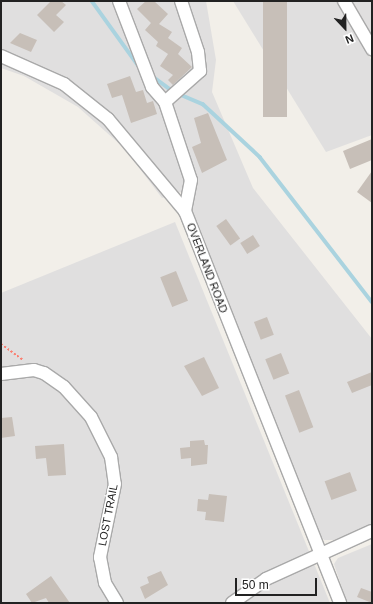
<!DOCTYPE html>
<html>
<head>
<meta charset="utf-8">
<style>
	body { margin:0 }
	#map { position:relative; width:373px; height:604px; overflow:hidden; background:#f2efe9; font-family:Arial,sans-serif }
	div>[style] { position:absolute }
	[style*='--x'] { left:calc(var(--x)*1px); top:calc(var(--y)*1px); width:calc(var(--w)*1px); rotate:calc(var(--a)*1deg) }
	.residential>* { inset:0; background:#e0dfdf }
	.stream>* { height:3.5px; margin:-1.75px; padding:0 1.75px; transform-origin:1.75px; border-radius:1.75px; background:#aad3df }
	.building>* { inset:0; background:#c7bfb8; transform-origin:0 0 }
	.path>* { height:2px; margin-top:-1px; transform-origin:0; background:repeating-linear-gradient(90deg,#fa8072 0 2px,transparent 0 4px) }
	.roads { filter:drop-shadow(1px 0 #a9a9a9) drop-shadow(-1px 0 #a9a9a9) drop-shadow(0 1px #a9a9a9) drop-shadow(0 -1px #a9a9a9) }
	.street>* { height:12px; margin:-6px; padding:0 6px; transform-origin:6px; border-radius:6px; background:#fff }
	span { translate:-50% -50%; white-space:nowrap; text-align:center; line-height:1.15; -webkit-text-stroke:3px #fff; paint-order:stroke }
	.street-label { font-size:11px; color:#222 }
	.frame { position:absolute; inset:0; border:2px solid #222; pointer-events:none }
	.north { position:absolute; left:325px; top:8px; width:40px; height:40px; -webkit-text-stroke:3px #fff; paint-order:stroke; rotate:158deg; font-size:11px; font-weight:700; line-height:16px; text-align:center; color:#222 }
	.north::after { content:''; display:block; margin:auto; width:14px; height:18px; background:#222; clip-path:polygon(50% 0,100% 100%,50% 72%,0 100%) }
	.scale { position:absolute; left:235px; top:578px; width:82px; height:18px; box-sizing:border-box; border:2px solid #222; border-top:0; padding-left:5px; font-size:12px; line-height:14px; white-space:nowrap; color:#222; -webkit-text-stroke:3px #fff; paint-order:stroke }
</style>
</head>
<body>
<div id="map">
	<div class="residential">
		<div style="clip-path:polygon(1px 1px,206px 1px,216px 60px,212px 92px,253px 188px,372px 339px,372px 524px,334px 540px,324px 540px,318px 533px,181px 192px,162px 198px,124px 148px,78px 107px,24px 76px,1px 68px)"></div>
		<div style="clip-path:polygon(233px 1px,336px 1px,372px 61px,372px 135px,326px 152px)"></div>
		<div style="clip-path:polygon(351px 1px,372px 1px,372px 37px)"></div>
		<div style="clip-path:polygon(175px 222px,330px 603px,1px 603px,1px 293px)"></div>
		<div style="clip-path:polygon(372px 544px,372px 603px,347px 603px,334px 564px,338px 558px)"></div>
	</div>
	<div class="stream">
		<div style="--x:92;--y:1;--w:79;--a:54.3"></div>
		<div style="--x:152;--y:76;--w:26;--a:36"></div>
		<div style="--x:179;--y:94;--w:26;--a:23"></div>
		<div style="--x:203;--y:104;--w:78;--a:42.9"></div>
		<div style="--x:260;--y:157;--w:183;--a:52.3"></div>
	</div>
	<div class="building">
		<div style="clip-path:polygon(51px 1px,61px 1px,66px 5px,56px 15px,64px 22px,54px 32px,37px 15px)"></div>
		<div style="clip-path:polygon(146px 1px,154px 1px,168px 14px,159px 24px,172px 32px,168px 38px,182px 48px,178px 54px,192px 67px,173px 85px,168px 80px,173px 75px,160px 66px,168px 54px,156px 46px,158px 42px,145px 30px,151px 23px,137px 9px)"></div>
		<div style="left:263px;top:1px;width:24px;height:116px"></div>
		<div style="clip-path:polygon(20px 33px,37px 40px,31px 52px,10px 43px)"></div>
		<div style="clip-path:polygon(130px 76px,136px 92px,143px 90px,147px 103px,153px 101px,157px 114px,131px 123px,122px 95px,112px 98px,107px 84px)"></div>
		<div style="clip-path:polygon(208px 113px,227px 160px,202px 173px,192px 147px,201px 143px,194px 118px)"></div>
		<div style="clip-path:polygon(372px 139px,372px 160px,350px 169px,343px 151px)"></div>
		<div style="clip-path:polygon(372px 171px,372px 203px,357px 192px)"></div>
		<div style="left:226px;top:219px;width:24px;height:12px;rotate:54deg"></div>
		<div style="left:253px;top:235px;width:13px;height:15px;rotate:58deg"></div>
		<div style="left:176px;top:271px;width:32px;height:17px;rotate:68deg"></div>
		<div style="left:267px;top:317px;width:19px;height:14px;rotate:69deg"></div>
		<div style="left:281px;top:353px;width:22px;height:17px;rotate:68deg"></div>
		<div style="clip-path:polygon(204px 357px,219px 388px,202px 396px,184px 366px)"></div>
		<div style="clip-path:polygon(372px 372px,372px 385px,352px 393px,347px 382px)"></div>
		<div style="left:299px;top:390px;width:40px;height:15px;rotate:69deg"></div>
		<div style="clip-path:polygon(12px 417px,15px 436px,1px 438px,1px 418px)"></div>
		<div style="clip-path:polygon(204px 440px,205px 445px,208px 445px,207px 464px,191px 466px,191px 458px,181px 459px,180px 448px,190px 447px,190px 441px)"></div>
		<div style="clip-path:polygon(64px 444px,66px 475px,48px 476px,46px 458px,36px 459px,35px 446px)"></div>
		<div style="left:350px;top:472px;width:20px;height:27px;rotate:70deg"></div>
		<div style="clip-path:polygon(209px 494px,227px 496px,224px 522px,205px 520px,206px 512px,197px 511px,198px 499px,208px 500px)"></div>
		<div style="clip-path:polygon(161px 571px,168px 585px,145px 599px,140px 587px,149px 583px,147px 577px)"></div>
		<div style="clip-path:polygon(51px 576px,70px 603px,49px 603px,46px 598px,32px 603px,26px 594px)"></div>
		<div style="clip-path:polygon(361px 588px,372px 592px,372px 603px,357px 597px)"></div>
	</div>
	<div class="path">
		<div style="--x:1;--y:344;--w:27;--a:36"></div>
	</div>
	<div class="roads">
		<div class="street">
			<div style="--x:119;--y:1;--w:92;--a:69"></div>
			<div style="--x:152;--y:87;--w:20;--a:49"></div>
			<div style="--x:165;--y:102;--w:82;--a:71.6"></div>
			<div style="--x:191;--y:180;--w:32;--a:101"></div>
			<div style="--x:344;--y:1;--w:56;--a:59.7"></div>
			<div style="--x:1;--y:56;--w:69;--a:24"></div>
			<div style="--x:64;--y:84;--w:56;--a:38.5"></div>
			<div style="--x:108;--y:119;--w:120;--a:50.1"></div>
			<div style="--x:185;--y:211;--w:422;--a:68.4"></div>
			<div style="--x:165;--y:102;--w:47;--a:-41.5"></div>
			<div style="--x:200;--y:71;--w:19;--a:-96"></div>
			<div style="--x:198;--y:52;--w:54;--a:-108.4"></div>
			<div style="--x:1;--y:374;--w:33;--a:-7"></div>
			<div style="--x:34;--y:370;--w:10;--a:17"></div>
			<div style="--x:44;--y:373;--w:24;--a:35"></div>
			<div style="--x:64;--y:387;--w:40;--a:48"></div>
			<div style="--x:91;--y:417;--w:45;--a:63.4"></div>
			<div style="--x:111;--y:457;--w:27;--a:82"></div>
			<div style="--x:115;--y:484;--w:75;--a:101.6"></div>
			<div style="--x:100;--y:557;--w:26;--a:79"></div>
			<div style="--x:105;--y:583;--w:23;--a:59"></div>
			<div style="--x:232;--y:603;--w:42;--a:-35.2"></div>
			<div style="--x:266;--y:579;--w:116;--a:-24.4"></div>
		</div>
	</div>
	<div class="street-label">
		<span style="left:207px;top:268px;rotate:69deg">OVERLAND ROAD</span>
		<span style="left:108px;top:515px;rotate:-79deg">LOST TRAIL</span>
	</div>
	<div class="frame"></div>
	<div class="north">N</div>
	<div class="scale">50 m</div>
</div>
</body>
</html>
